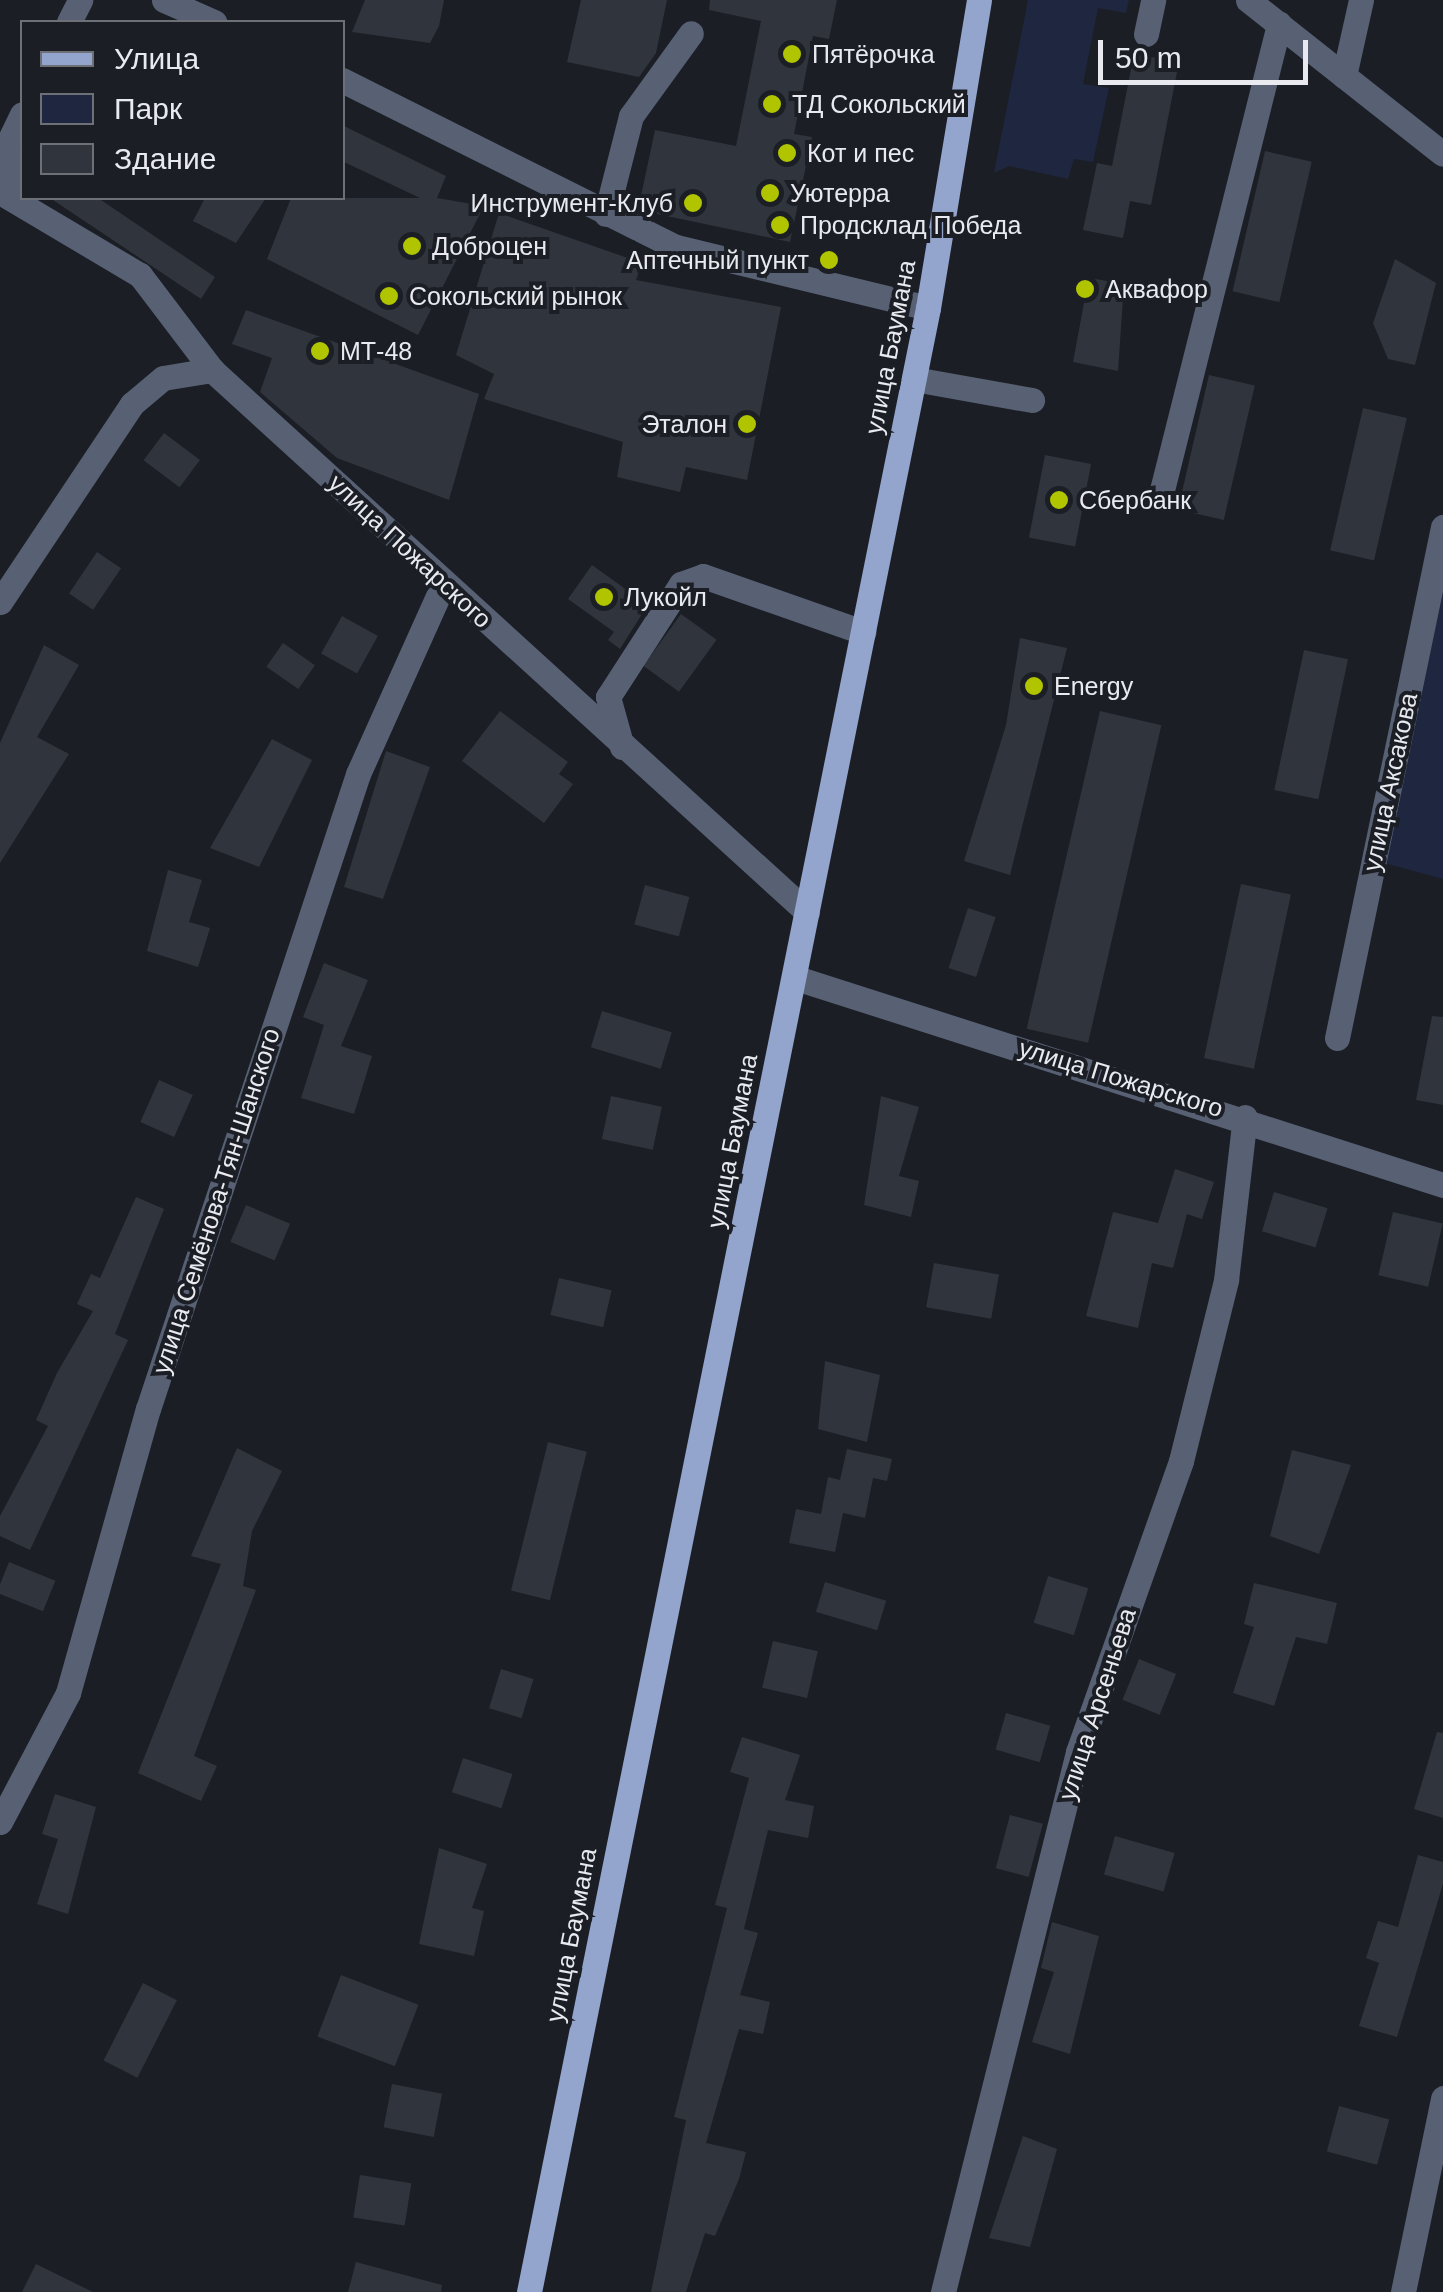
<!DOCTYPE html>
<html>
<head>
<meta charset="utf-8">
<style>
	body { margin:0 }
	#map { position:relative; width:1443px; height:2292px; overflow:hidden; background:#1b1e25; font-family:Helvetica,sans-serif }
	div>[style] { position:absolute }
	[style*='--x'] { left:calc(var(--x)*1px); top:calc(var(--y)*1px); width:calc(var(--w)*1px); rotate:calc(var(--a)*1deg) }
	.green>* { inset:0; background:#1e273f }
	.building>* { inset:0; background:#30343c; transform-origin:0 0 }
	.minor>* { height:25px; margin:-12.5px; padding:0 12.5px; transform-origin:12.5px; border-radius:12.5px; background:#586174 }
	.major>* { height:25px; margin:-12.5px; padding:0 12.5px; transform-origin:12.5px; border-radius:12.5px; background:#93a4cd }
	.dots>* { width:28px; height:28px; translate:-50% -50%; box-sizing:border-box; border:5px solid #1b1e25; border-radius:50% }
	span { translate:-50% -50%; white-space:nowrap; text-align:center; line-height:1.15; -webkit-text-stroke:8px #1b1e25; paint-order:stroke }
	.poi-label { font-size:25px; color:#e8eaef }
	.left { translate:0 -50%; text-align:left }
	.right { translate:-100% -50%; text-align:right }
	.street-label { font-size:25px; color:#e8eaef }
	.legend { position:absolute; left:20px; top:20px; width:325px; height:180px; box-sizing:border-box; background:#1b1e25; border:2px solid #6d7076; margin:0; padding:12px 18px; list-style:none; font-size:30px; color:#e8eaef }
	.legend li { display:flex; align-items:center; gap:20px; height:50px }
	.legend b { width:50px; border:2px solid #6d7076 }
	.scale { position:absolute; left:1098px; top:40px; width:210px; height:45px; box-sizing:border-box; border:5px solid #e8eaef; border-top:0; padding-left:12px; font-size:30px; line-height:35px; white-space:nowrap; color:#e8eaef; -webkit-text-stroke:8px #1b1e25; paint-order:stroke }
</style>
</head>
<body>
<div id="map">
	<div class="green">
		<div style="clip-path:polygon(1028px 0,1129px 0,1126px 13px,1098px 8px,1083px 84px,1109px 88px,1093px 162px,1074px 159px,1068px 179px,1009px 166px,994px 173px)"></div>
		<div style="clip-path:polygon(1443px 584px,1443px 879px,1381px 862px)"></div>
	</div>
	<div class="building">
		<div style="clip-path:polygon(365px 0,444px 0,439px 26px,430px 43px,352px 32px)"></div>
		<div style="clip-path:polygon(581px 0,667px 0,656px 53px,639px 77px,567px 62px)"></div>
		<div style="clip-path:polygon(710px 0,837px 0,829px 39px,813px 36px,794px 134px,812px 137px,790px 242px,638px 210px,655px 130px,736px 146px,761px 21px,709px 10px)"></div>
		<div style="clip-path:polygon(1134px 54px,1179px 62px,1151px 205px,1130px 201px,1123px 238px,1083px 230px,1097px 163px,1112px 166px)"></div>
		<div style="clip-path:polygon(342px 125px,446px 176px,437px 198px,484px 206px,418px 335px,267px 259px,291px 198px,420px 198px,342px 161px)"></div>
		<div style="left:1265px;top:151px;width:48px;height:144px;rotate:13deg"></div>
		<div style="clip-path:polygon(50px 198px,98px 198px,215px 277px,201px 299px)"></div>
		<div style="clip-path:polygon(205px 198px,266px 198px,236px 243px,193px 221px)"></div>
		<div style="clip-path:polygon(499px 213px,642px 263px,636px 280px,781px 307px,747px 480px,686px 467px,680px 492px,617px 477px,623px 442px,484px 399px,494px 374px,456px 355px)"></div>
		<div style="clip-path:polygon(1395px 259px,1436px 283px,1415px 365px,1388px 359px,1373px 323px)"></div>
		<div style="clip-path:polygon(1090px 278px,1124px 284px,1118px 371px,1073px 362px,1084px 303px,1072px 289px)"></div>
		<div style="clip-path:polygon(246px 310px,479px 394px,449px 500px,337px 458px,260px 392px,272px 358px,232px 344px)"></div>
		<div style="left:1209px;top:375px;width:47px;height:138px;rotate:13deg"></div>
		<div style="left:1363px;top:408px;width:45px;height:146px;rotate:13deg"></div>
		<div style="left:164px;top:433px;width:45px;height:34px;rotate:37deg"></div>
		<div style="left:1045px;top:455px;width:47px;height:84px;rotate:11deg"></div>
		<div style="left:97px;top:552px;width:29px;height:50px;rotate:34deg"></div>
		<div style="clip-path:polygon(592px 565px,638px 598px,645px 589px,654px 595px,620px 649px,608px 640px,614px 632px,568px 599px)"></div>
		<div style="left:681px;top:614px;width:44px;height:64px;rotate:36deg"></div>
		<div style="left:342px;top:616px;width:41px;height:43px;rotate:29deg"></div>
		<div style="clip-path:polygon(1020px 638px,1067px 648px,1010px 875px,964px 861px,1006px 725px)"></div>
		<div style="left:283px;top:643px;width:39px;height:29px;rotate:35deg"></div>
		<div style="clip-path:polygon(44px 645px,79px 665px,37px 737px,69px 754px,0 863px,0 743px)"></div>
		<div style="left:1304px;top:650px;width:45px;height:143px;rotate:12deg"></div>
		<div style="clip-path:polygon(500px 711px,568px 762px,559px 774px,573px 784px,544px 823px,462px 761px)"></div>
		<div style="left:1100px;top:711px;width:63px;height:326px;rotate:13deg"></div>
		<div style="clip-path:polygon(272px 739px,312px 760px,259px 867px,210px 848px)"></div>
		<div style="clip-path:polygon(386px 751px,430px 767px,383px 899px,344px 887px)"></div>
		<div style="clip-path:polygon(168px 870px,202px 880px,189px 922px,210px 928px,198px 967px,147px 951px)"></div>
		<div style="left:1241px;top:884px;width:51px;height:178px;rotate:12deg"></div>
		<div style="left:645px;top:885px;width:46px;height:41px;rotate:15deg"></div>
		<div style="left:968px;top:908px;width:29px;height:63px;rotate:18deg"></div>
		<div style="clip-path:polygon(324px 963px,368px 980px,341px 1046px,372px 1056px,354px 1114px,301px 1098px,324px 1025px,303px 1017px)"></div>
		<div style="left:602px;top:1011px;width:73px;height:38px;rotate:17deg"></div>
		<div style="clip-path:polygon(1432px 1016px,1443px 1017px,1443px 1105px,1416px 1100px)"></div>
		<div style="left:159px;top:1080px;width:37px;height:46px;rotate:24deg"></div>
		<div style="left:611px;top:1096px;width:52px;height:44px;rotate:12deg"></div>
		<div style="clip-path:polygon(881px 1096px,919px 1107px,899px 1176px,919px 1181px,911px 1217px,864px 1205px)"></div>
		<div style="clip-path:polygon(1175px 1169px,1214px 1182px,1202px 1219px,1187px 1214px,1173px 1268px,1152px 1263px,1138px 1328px,1086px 1316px,1113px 1212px,1158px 1223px)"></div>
		<div style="left:1274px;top:1192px;width:56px;height:41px;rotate:17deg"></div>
		<div style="clip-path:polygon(136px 1197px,164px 1209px,115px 1334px,128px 1340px,30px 1550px,0 1536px,0 1516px,48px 1426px,36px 1420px,57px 1373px,93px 1311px,77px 1304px,91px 1274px,100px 1278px)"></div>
		<div style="left:246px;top:1205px;width:48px;height:40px;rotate:23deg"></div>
		<div style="left:1393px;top:1212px;width:51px;height:65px;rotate:13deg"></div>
		<div style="left:934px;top:1263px;width:66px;height:45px;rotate:10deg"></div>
		<div style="left:559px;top:1278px;width:54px;height:38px;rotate:13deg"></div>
		<div style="clip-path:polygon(825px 1361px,880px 1375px,867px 1442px,818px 1429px)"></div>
		<div style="left:548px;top:1442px;width:40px;height:153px;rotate:14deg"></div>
		<div style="clip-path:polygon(237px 1448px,282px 1471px,252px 1531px,243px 1586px,256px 1590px,194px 1756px,217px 1766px,201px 1801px,138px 1773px,221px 1564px,191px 1556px)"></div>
		<div style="clip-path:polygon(847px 1449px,892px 1459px,887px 1481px,873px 1478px,865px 1518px,843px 1513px,835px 1552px,789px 1543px,796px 1509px,821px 1514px,828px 1477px,840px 1480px)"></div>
		<div style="clip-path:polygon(1292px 1450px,1351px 1465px,1319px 1554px,1270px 1536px)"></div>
		<div style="left:9px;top:1562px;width:50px;height:33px;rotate:22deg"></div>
		<div style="left:1048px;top:1576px;width:42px;height:49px;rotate:17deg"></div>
		<div style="left:825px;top:1582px;width:64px;height:31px;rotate:17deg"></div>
		<div style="clip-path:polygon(1254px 1583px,1337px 1603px,1327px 1644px,1296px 1637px,1274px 1706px,1233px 1693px,1254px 1627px,1244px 1624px)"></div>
		<div style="left:773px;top:1641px;width:46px;height:48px;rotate:13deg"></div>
		<div style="left:1139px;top:1659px;width:40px;height:44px;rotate:22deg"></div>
		<div style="left:501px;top:1669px;width:34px;height:41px;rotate:17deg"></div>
		<div style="left:1006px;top:1713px;width:46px;height:38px;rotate:16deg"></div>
		<div style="clip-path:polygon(1437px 1732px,1443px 1733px,1443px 1818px,1414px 1809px)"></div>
		<div style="clip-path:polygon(742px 1737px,800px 1755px,785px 1800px,814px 1806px,808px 1838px,768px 1830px,744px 1929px,758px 1933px,740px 1995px,770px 2002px,763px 2034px,739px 2029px,706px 2143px,746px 2152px,739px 2179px,715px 2236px,705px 2233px,686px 2292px,651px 2292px,686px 2120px,674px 2117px,727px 1908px,715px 1905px,749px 1778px,730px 1772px)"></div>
		<div style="left:463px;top:1758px;width:52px;height:36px;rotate:18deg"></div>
		<div style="clip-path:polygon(55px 1794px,96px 1807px,68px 1914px,37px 1904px,58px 1839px,42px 1834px)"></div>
		<div style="left:1010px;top:1815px;width:34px;height:55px;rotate:15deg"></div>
		<div style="left:1115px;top:1836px;width:62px;height:40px;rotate:16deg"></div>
		<div style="clip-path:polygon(439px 1848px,487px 1864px,472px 1908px,484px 1911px,474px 1956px,419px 1944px)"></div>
		<div style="clip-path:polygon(1418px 1855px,1443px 1862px,1443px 1884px,1397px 2037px,1359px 2026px,1379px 1963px,1366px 1958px,1378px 1921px,1398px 1927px)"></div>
		<div style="clip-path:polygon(1052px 1922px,1099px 1936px,1070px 2054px,1032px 2042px,1054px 1972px,1041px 1968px)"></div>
		<div style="left:341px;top:1975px;width:83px;height:66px;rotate:21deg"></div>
		<div style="left:143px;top:1983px;width:38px;height:87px;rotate:27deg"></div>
		<div style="left:392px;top:2084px;width:51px;height:44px;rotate:11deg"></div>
		<div style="left:1339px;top:2106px;width:52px;height:47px;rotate:15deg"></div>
		<div style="clip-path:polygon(1023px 2136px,1057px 2149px,1030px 2247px,989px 2238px)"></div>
		<div style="left:360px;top:2175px;width:52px;height:43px;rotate:9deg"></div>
		<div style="clip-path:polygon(356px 2262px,442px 2285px,441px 2292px,348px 2292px)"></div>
		<div style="clip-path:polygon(36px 2264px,93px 2292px,22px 2292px)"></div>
	</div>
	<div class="minor">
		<div style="--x:164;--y:0;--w:55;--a:23.7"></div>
		<div style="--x:1248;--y:0;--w:248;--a:38.3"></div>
		<div style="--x:69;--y:22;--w:25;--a:-63"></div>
		<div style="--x:1146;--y:34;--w:35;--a:-78"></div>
		<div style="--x:1344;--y:76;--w:78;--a:-77.4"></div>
		<div style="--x:342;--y:80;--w:373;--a:26.6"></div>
		<div style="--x:676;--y:247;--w:259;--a:13.6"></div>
		<div style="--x:0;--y:192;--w:163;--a:30.7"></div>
		<div style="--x:140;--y:275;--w:119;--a:52.8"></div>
		<div style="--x:212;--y:370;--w:805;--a:42.33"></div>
		<div style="--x:14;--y:197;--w:54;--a:-96.3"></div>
		<div style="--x:8;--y:143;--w:32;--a:-64"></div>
		<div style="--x:606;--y:214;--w:101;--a:-75.7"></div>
		<div style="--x:631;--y:116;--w:102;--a:-54.1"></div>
		<div style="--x:914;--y:379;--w:120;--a:10.1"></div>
		<div style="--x:1160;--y:498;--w:489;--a:-75.9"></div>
		<div style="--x:0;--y:602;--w:238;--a:-56.3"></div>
		<div style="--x:132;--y:404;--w:40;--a:-40"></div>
		<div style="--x:163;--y:378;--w:50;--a:-9.3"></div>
		<div style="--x:622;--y:747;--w:52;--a:-105.6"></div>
		<div style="--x:608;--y:697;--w:135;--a:-57.1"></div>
		<div style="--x:681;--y:584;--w:23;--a:-20"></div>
		<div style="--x:703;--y:576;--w:170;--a:19.3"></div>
		<div style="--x:796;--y:978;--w:679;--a:17.74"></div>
		<div style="--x:1337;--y:1038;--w:522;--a:-78.28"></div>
		<div style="--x:0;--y:1822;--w:146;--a:-62.2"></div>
		<div style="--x:68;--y:1693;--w:295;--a:-74.3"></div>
		<div style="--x:148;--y:1409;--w:669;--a:-71.7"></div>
		<div style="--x:358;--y:774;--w:209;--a:-65.8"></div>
		<div style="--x:943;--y:2292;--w:557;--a:-75.96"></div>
		<div style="--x:1078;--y:1752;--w:309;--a:-70.5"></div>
		<div style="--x:1181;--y:1461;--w:187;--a:-76"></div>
		<div style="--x:1226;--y:1280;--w:164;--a:-83.4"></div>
		<div style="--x:1403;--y:2292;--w:198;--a:-78.3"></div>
	</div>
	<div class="major">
		<div style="--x:529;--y:2292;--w:2024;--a:-78.63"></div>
		<div style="--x:928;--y:308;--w:312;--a:-80.6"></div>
	</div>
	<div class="dots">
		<div style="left:792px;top:54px;background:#b0c500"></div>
		<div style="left:772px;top:104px;background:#b0c500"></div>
		<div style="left:787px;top:153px;background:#b0c500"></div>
		<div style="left:770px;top:193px;background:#b0c500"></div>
		<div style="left:693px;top:203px;background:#b0c500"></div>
		<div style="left:780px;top:225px;background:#b0c500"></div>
		<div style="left:412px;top:246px;background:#b0c500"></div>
		<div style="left:829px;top:260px;background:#b0c500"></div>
		<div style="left:1085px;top:289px;background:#b0c500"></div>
		<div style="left:389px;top:296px;background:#b0c500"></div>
		<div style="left:320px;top:351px;background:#b0c500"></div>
		<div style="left:747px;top:424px;background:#b0c500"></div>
		<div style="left:1059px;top:500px;background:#b0c500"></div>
		<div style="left:604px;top:597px;background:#b0c500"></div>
		<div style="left:1034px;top:686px;background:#b0c500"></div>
	</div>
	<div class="poi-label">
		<span class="left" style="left:812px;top:54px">Пятёрочка</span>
		<span class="left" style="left:792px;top:104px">ТД Сокольский</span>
		<span class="left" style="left:807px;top:153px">Кот и пес</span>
		<span class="left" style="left:790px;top:193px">Уютерра</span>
		<span class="right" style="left:673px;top:203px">Инструмент-Клуб</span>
		<span class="left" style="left:800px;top:225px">Продсклад Победа</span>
		<span class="left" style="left:432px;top:246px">Доброцен</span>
		<span class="right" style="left:809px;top:260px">Аптечный пункт</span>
		<span class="left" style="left:1105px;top:289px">Аквафор</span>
		<span class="left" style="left:409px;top:296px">Сокольский рынок</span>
		<span class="left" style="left:340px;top:351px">МТ-48</span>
		<span class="right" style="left:727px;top:424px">Эталон</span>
		<span class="left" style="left:1079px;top:500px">Сбербанк</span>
		<span class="left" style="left:624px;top:597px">Лукойл</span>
		<span class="left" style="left:1054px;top:686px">Energy</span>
	</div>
	<div class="street-label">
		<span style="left:890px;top:347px;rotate:-79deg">улица Баумана</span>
		<span style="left:410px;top:551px;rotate:43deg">улица Пожарского</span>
		<span style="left:1390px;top:782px;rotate:-78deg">улица Аксакова</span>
		<span style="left:1121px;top:1078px;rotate:17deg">улица Пожарского</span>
		<span style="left:732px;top:1141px;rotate:-79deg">улица Баумана</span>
		<span style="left:216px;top:1201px;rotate:-72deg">улица Семёнова-Тян-Шанского</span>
		<span style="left:1097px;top:1704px;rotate:-72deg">улица Арсеньева</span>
		<span style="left:571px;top:1935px;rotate:-79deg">улица Баумана</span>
	</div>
	<ul class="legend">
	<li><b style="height:12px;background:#93a4cd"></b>Улица</li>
	<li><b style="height:28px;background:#1e273f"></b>Парк</li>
	<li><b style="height:28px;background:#30343c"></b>Здание</li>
	</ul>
	<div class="scale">50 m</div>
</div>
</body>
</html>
